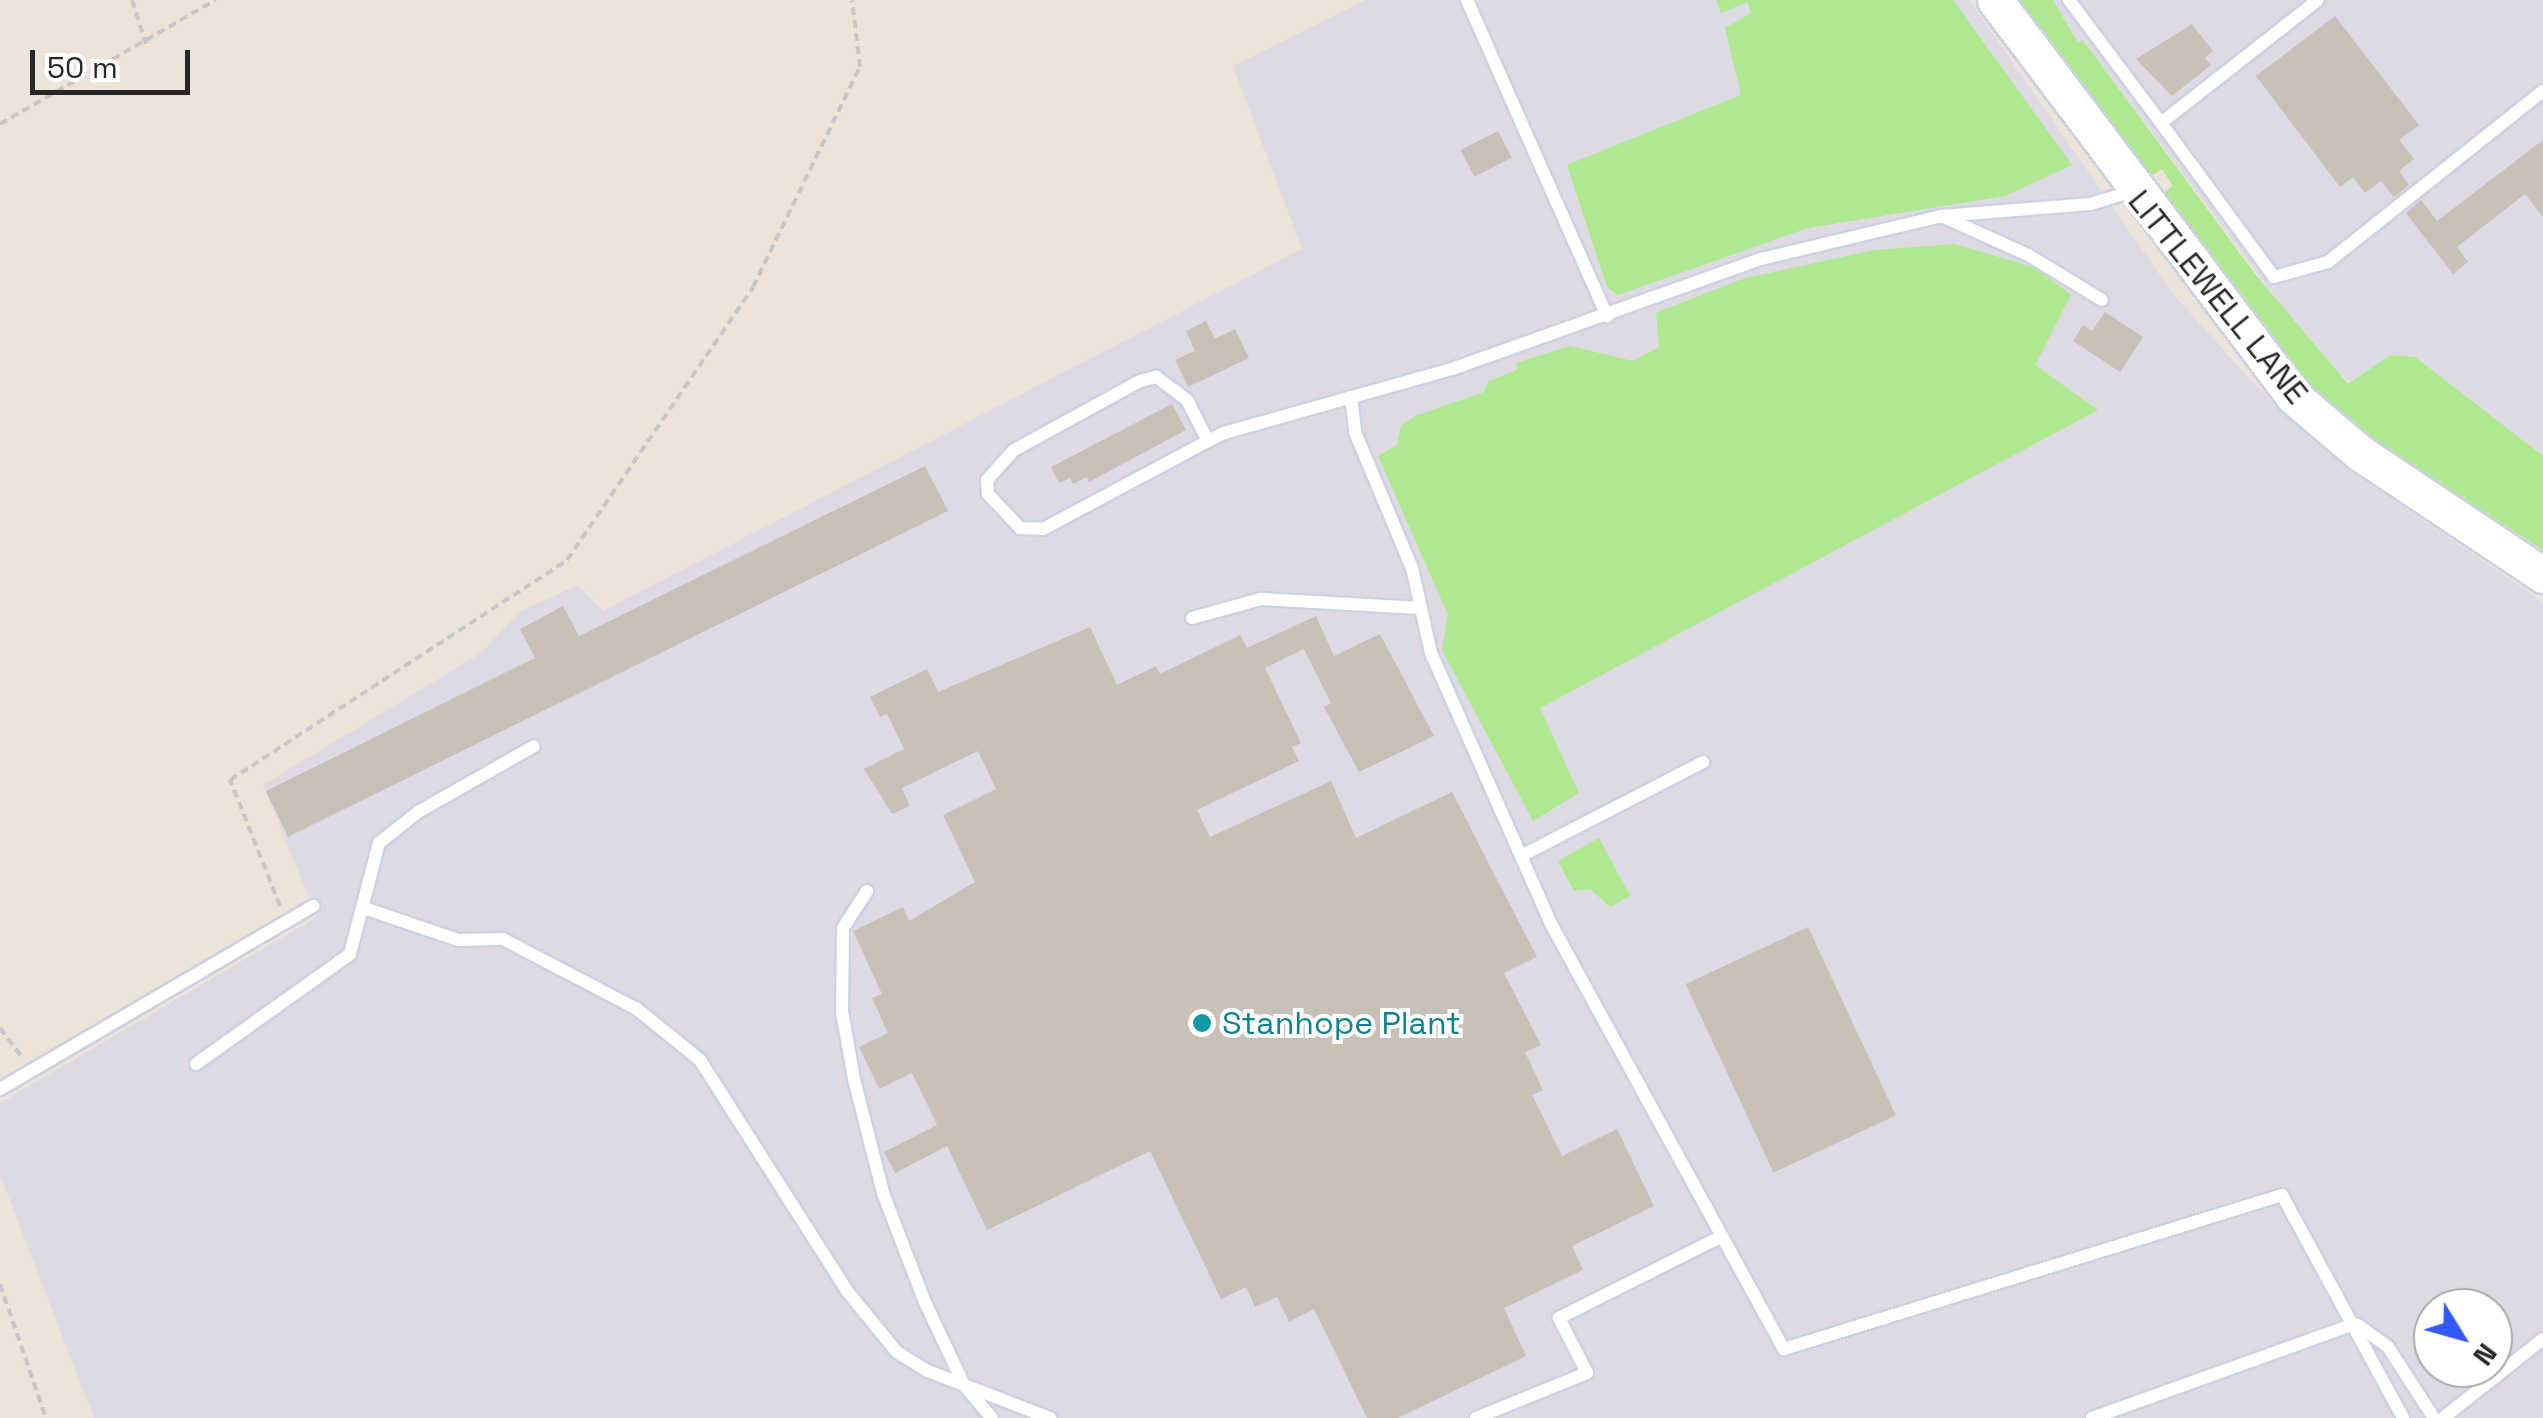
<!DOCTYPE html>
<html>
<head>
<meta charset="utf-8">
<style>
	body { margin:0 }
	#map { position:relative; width:2543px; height:1418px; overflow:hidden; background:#ece4d8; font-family:"Space Grotesk",sans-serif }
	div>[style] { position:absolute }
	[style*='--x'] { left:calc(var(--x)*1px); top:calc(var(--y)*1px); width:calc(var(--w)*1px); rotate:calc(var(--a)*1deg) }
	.industrial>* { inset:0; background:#dddae4 }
	.green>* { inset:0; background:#aee88f }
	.building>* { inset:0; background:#c7c1b8; transform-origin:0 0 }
	.path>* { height:4px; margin-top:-2px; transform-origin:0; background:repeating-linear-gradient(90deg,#c7c7c7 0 8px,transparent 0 13px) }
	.roads { filter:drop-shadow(2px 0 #cdd2e3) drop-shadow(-2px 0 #cdd2e3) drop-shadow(0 2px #cdd2e3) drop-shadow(0 -2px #cdd2e3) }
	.lane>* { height:12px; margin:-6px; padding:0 6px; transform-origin:6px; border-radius:6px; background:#fff }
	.secondary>* { height:35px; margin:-17.5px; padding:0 17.5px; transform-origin:17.5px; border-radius:17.5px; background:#fff }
	.dots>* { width:28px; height:28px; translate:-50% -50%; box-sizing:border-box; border:5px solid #fff; border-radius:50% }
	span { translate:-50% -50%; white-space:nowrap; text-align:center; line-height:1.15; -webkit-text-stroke:8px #fff; paint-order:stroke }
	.street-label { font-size:32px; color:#282828 }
	.culture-label { font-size:32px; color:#0d838f }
	.left { translate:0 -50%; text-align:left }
	.north { position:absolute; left:2413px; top:1288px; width:100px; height:100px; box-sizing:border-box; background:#fff; border:2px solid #a9a9a9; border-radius:50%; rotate:127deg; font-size:28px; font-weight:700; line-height:40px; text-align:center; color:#282828 }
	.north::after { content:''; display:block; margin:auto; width:35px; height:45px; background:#3259ff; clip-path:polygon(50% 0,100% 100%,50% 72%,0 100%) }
	.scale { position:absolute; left:30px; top:50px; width:160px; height:45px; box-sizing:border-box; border:5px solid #282828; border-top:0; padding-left:12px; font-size:30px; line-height:35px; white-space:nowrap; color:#282828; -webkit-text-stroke:8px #fff; paint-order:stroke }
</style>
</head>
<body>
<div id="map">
	<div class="industrial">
		<div style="clip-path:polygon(evenodd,1365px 0,1969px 0,2173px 294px,2259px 389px,2352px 472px,2543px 602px,2543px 1418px,94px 1418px,0 1175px,0 1103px,317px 917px,263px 785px,481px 653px,519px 612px,578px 585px,603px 611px,1302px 249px,1233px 66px,1365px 0,2433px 1308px,2493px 1308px,2493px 1368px,2433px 1368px,2433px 1308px)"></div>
		<div style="clip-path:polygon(2053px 0,2543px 0,2543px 536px,2477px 490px,2319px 356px,2084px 41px,2078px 44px)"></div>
	</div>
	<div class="green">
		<div style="clip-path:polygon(1716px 0,1953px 0,2072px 165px,2005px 196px,1808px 228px,1618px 295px,1607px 287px,1567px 165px,1741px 95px,1725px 28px,1752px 13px,1747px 2px,1721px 13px)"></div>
		<div style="clip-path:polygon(2018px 0,2053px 0,2078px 43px,2083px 40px,2255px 274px,2348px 384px,2390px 355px,2415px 357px,2543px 456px,2543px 550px,2348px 425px,2293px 373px,2155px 198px,2173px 186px,2162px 169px,2144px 180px)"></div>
		<div style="clip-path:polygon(1955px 244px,2036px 268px,2071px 295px,2035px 365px,2098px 410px,1540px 708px,1579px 793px,1533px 821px,1442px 650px,1448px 615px,1378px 456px,1397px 445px,1401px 426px,1415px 416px,1484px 392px,1488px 382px,1518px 369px,1516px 363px,1570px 346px,1633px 361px,1659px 347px,1656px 313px,1742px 279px,1874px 250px)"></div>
		<div style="clip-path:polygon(1599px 838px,1630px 896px,1610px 907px,1590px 889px,1574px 891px,1558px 861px)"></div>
	</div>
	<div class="building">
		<div style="clip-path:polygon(2335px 16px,2419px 125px,2399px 140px,2414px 159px,2399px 171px,2409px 185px,2394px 197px,2381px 181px,2365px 193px,2353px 177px,2340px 187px,2256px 76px)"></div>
		<div style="clip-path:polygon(2192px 24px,2213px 51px,2205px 58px,2211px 65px,2172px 96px,2136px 59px)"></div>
		<div style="left:1498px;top:131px;width:30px;height:42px;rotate:63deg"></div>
		<div style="clip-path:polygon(2543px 140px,2543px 217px,2525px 194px,2457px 247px,2468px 262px,2453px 274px,2406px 213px,2421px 200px,2437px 221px)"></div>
		<div style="clip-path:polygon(2105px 312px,2143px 337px,2120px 372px,2073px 341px,2083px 325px,2092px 331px)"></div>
		<div style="clip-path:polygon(1206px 321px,1215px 339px,1235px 329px,1249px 358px,1188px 387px,1175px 360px,1195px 351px,1186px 331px)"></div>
		<div style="clip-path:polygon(1172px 404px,1186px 430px,1089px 482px,1087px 477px,1073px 484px,1070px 478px,1059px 483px,1051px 467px)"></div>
		<div style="clip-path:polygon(925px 466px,948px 511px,288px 837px,266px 791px,535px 658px,520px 629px,563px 606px,579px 636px)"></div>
		<div style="clip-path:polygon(1316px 616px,1334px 656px,1380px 634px,1434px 736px,1359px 772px,1324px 707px,1331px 703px,1304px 649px,1265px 668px,1301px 743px,1292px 747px,1299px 761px,1197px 810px,1210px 837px,1331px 781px,1356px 838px,1452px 792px,1537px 957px,1504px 973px,1541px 1045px,1525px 1052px,1543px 1090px,1532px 1095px,1562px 1156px,1617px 1129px,1654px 1206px,1572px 1246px,1583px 1270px,1504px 1308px,1526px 1356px,1398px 1418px,1367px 1418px,1314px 1309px,1289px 1322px,1277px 1297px,1255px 1307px,1246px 1287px,1221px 1299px,1150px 1151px,987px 1230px,947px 1146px,895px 1173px,884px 1152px,937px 1125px,912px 1073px,879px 1089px,859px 1047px,888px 1033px,872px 998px,882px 994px,853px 931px,903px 907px,909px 921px,975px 882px,943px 815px,996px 789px,978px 751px,902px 788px,910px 806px,892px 814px,864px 769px,904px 749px,887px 714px,880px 717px,870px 697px,927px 669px,938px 692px,1090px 627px,1117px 685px,1156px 666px,1160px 674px,1240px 635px,1247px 648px)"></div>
		<div style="left:1808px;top:927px;width:208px;height:135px;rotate:65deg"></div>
	</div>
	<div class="path">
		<div style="--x:132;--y:0;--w:46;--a:72.3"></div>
		<div style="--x:0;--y:124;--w:249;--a:-29.9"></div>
		<div style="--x:280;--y:906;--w:136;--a:-111.6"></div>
		<div style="--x:230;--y:780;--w:402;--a:-33.1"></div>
		<div style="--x:567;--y:560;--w:330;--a:-55.7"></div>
		<div style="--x:753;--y:287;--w:245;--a:-64.1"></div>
		<div style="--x:860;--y:67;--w:67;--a:-96.8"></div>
		<div style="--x:0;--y:1028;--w:35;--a:53"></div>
		<div style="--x:0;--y:1284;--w:142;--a:71.1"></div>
	</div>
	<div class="roads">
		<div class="lane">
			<div style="--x:1467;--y:0;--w:346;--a:66.1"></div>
			<div style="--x:2069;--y:0;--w:154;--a:53.2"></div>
			<div style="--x:2161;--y:123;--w:199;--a:-38.1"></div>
			<div style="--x:2161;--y:123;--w:191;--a:53.7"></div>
			<div style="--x:2274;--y:277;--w:56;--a:-15.5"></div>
			<div style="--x:2328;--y:262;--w:275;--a:-38.5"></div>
			<div style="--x:1944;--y:217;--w:94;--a:24.4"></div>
			<div style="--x:2030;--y:256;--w:84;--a:31.4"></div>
			<div style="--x:1351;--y:397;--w:35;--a:83"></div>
			<div style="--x:1355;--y:432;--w:147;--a:67.3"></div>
			<div style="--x:1412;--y:568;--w:87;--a:77.4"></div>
			<div style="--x:1431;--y:653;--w:296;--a:66.1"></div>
			<div style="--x:1551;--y:924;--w:485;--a:61.3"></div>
			<div style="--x:1784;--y:1349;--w:521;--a:-17.18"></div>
			<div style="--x:2282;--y:1195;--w:254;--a:61.5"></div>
			<div style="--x:1208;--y:441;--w:46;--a:-117.1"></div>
			<div style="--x:1187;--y:400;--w:39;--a:-143"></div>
			<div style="--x:1156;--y:377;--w:16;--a:166"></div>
			<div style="--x:1140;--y:381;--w:144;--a:151.3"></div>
			<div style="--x:1014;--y:450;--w:40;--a:132"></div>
			<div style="--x:987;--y:480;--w:14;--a:86"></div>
			<div style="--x:988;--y:494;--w:47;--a:46.7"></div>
			<div style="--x:1020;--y:528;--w:23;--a:2"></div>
			<div style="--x:1043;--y:529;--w:187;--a:-28.1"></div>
			<div style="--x:1208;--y:441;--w:18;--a:-27"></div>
			<div style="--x:1224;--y:433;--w:237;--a:-15.7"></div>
			<div style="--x:1452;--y:369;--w:328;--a:-19.6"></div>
			<div style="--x:1761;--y:259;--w:185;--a:-13.4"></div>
			<div style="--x:1941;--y:216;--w:150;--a:-4.6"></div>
			<div style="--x:2091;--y:204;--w:44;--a:-17.2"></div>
			<div style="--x:1192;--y:618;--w:72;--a:-15.4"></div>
			<div style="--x:1261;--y:599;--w:160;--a:3.2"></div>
			<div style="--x:1521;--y:856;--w:205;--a:-27.3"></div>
			<div style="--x:867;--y:891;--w:44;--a:123"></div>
			<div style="--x:843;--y:928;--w:84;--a:90.7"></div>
			<div style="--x:842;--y:1012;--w:68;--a:79.8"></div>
			<div style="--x:854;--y:1079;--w:118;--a:75.7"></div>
			<div style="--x:883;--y:1193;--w:115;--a:69"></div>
			<div style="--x:924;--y:1300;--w:94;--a:64.8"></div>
			<div style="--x:964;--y:1385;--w:43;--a:49.7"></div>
			<div style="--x:364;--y:908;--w:99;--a:18.8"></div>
			<div style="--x:458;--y:940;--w:45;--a:-1.3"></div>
			<div style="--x:503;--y:939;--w:151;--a:27.6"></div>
			<div style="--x:637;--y:1009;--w:81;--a:39"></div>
			<div style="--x:700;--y:1060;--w:274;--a:57.5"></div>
			<div style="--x:847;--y:1291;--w:79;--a:50.7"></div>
			<div style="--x:897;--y:1352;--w:36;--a:32"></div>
			<div style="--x:928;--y:1371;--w:131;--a:21.1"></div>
			<div style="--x:196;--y:1064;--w:189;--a:-35.5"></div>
			<div style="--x:350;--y:954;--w:115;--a:-75.4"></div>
			<div style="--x:379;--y:843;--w:50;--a:-38.5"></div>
			<div style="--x:418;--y:812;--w:133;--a:-29.6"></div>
			<div style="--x:0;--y:1089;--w:363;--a:-30.3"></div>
			<div style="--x:2358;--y:1325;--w:37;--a:36"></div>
			<div style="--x:2388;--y:1347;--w:85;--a:57.1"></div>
			<div style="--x:1476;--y:1418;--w:120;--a:-22.1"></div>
			<div style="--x:1587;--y:1373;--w:62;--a:-117"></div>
			<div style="--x:1559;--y:1318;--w:182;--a:-26.7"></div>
			<div style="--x:2092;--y:1418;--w:279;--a:-19.7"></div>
			<div style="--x:2443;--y:1418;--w:127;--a:-38.3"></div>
		</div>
		<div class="secondary">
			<div style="--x:1995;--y:0;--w:496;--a:53"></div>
			<div style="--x:2293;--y:396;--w:88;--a:40.4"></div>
			<div style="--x:2360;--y:453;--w:220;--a:33.7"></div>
		</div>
	</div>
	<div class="dots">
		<div style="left:1202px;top:1023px;background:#0f9aa8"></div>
	</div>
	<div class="street-label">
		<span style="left:2218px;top:297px;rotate:51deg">LITTLEWELL LANE</span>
	</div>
	<div class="culture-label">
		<span class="left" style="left:1222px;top:1023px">Stanhope Plant</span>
	</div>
	<div class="north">N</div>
	<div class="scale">50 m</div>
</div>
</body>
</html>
